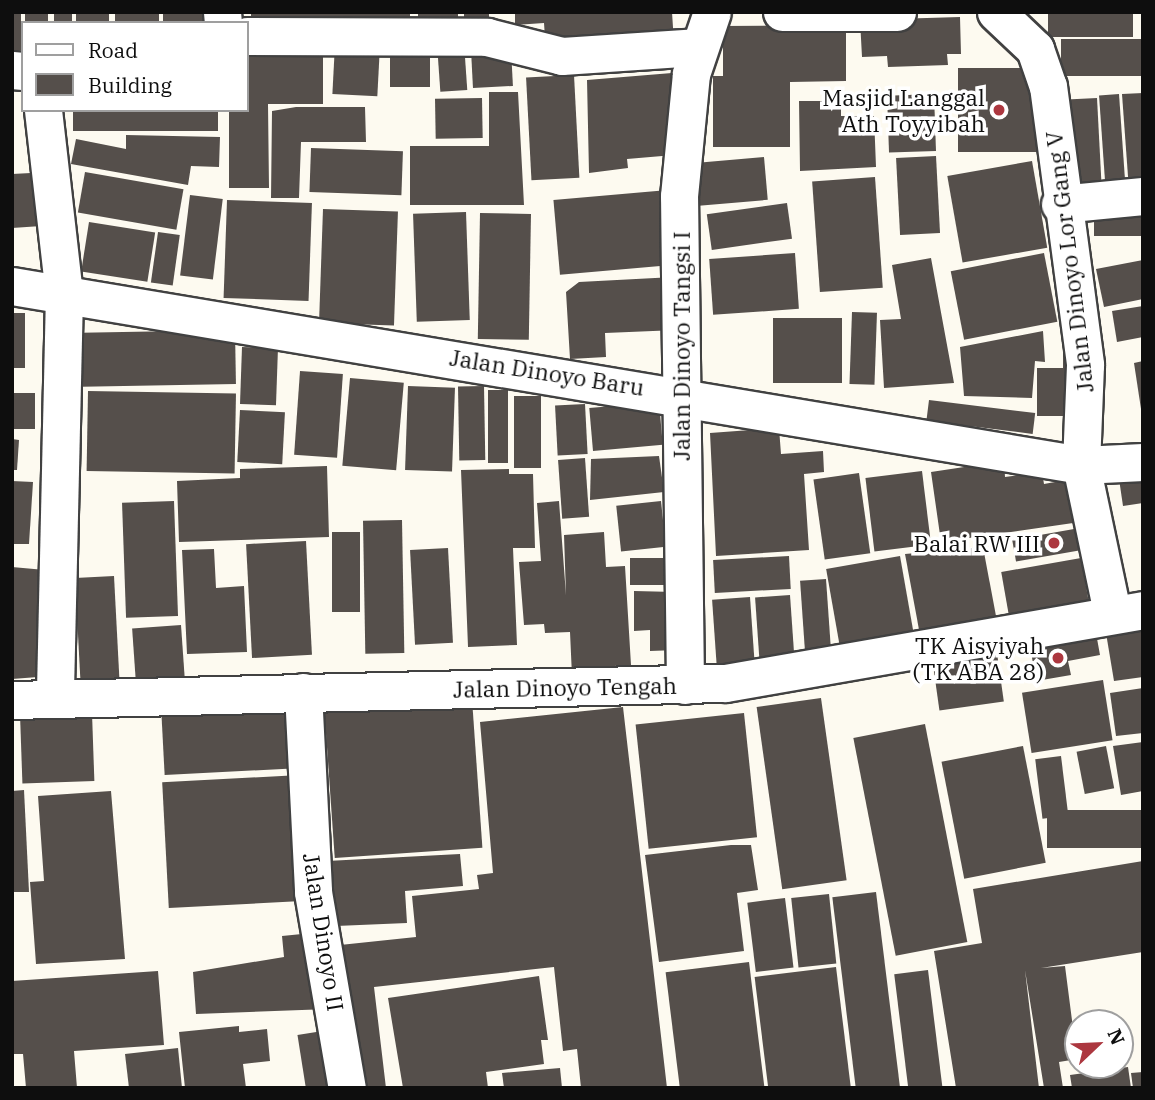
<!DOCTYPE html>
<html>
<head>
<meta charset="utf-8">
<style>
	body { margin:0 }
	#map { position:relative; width:1155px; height:1100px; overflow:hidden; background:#fdfaf0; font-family:"IBM Plex Serif",serif }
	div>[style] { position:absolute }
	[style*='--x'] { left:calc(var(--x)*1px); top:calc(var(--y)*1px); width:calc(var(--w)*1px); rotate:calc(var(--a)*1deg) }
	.building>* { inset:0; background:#554f4b; transform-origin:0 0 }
	.roads { filter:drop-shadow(2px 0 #414141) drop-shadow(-2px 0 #414141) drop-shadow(0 2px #414141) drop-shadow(0 -2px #414141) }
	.street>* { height:37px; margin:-18.5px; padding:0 18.5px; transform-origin:18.5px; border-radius:18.5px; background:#fff }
	.dots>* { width:19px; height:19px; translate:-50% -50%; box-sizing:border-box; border:4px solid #fff; border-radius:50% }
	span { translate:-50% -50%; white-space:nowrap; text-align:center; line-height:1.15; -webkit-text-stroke:7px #fff; paint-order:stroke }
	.poi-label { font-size:23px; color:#0e0e0e }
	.right { translate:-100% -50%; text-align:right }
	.street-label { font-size:23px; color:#0e0e0e }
	.frame { position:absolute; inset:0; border:14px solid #0e0e0e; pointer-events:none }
	.legend { position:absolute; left:21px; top:21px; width:228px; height:91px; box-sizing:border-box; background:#fff; border:2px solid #9f9f9f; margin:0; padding:9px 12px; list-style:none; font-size:21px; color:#0e0e0e }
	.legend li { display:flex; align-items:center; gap:14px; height:35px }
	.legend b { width:35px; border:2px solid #9f9f9f }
	.north { position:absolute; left:1064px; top:1009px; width:70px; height:70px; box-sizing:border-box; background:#fff; border:2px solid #9f9f9f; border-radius:50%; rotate:67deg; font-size:19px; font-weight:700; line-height:28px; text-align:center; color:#0e0e0e }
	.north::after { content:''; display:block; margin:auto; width:24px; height:32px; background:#ac373f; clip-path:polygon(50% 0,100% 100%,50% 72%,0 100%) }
</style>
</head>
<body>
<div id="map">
	<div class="building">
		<div style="left:12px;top:12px;width:9px;height:38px"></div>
		<div style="left:25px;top:12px;width:23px;height:11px"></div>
		<div style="left:54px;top:12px;width:18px;height:11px"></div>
		<div style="left:76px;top:12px;width:33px;height:11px"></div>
		<div style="left:115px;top:12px;width:44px;height:11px"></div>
		<div style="left:163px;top:12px;width:49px;height:11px"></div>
		<div style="left:251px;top:12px;width:159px;height:17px"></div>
		<div style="left:418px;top:12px;width:40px;height:18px"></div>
		<div style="left:464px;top:12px;width:25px;height:20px"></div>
		<div style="clip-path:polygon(515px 12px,672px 12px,674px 43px,546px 53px,544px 23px,515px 25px)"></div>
		<div style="left:1048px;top:12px;width:85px;height:25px"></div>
		<div style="clip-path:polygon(960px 17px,961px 54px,947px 54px,948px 65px,888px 67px,887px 56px,862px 57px,860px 20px)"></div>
		<div style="clip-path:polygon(846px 25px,846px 81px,790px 82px,790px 147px,713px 147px,713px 76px,723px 76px,723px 26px)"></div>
		<div style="left:1143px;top:39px;width:37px;height:82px;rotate:90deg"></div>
		<div style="left:430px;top:41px;width:46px;height:40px;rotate:90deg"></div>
		<div style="left:464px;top:43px;width:47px;height:27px;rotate:86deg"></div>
		<div style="left:335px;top:44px;width:45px;height:50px;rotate:3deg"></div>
		<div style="clip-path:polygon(323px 46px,323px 104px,268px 104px,269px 188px,229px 188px,229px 110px,247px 110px,247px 47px)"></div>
		<div style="left:511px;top:49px;width:37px;height:40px;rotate:87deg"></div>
		<div style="left:958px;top:68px;width:80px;height:84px"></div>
		<div style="clip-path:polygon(672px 73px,674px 155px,627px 159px,628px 168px,589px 173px,587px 80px)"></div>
		<div style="left:574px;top:75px;width:103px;height:48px;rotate:87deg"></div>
		<div style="clip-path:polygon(489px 92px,518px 92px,524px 205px,410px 205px,410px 146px,489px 146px)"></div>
		<div style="clip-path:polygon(1143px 93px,1143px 190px,1129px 190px,1122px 94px)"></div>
		<div style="left:934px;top:94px;width:57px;height:47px;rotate:88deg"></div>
		<div style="left:1119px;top:94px;width:100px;height:20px;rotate:86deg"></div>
		<div style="left:482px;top:98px;width:40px;height:47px;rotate:89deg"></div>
		<div style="left:1097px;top:98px;width:94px;height:30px;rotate:87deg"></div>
		<div style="clip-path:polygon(799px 101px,841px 101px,841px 116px,874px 116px,876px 167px,800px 171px)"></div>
		<div style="clip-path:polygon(296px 107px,365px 107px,366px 142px,301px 142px,299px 198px,271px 198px,272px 111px)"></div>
		<div style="left:73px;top:110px;width:145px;height:21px"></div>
		<div style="clip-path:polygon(126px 135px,220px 137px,219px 167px,191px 166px,188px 185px,71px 164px,76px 139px,126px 149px)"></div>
		<div style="left:311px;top:148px;width:92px;height:44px;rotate:2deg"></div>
		<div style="left:936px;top:156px;width:77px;height:40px;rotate:87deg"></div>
		<div style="left:764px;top:157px;width:43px;height:72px;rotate:85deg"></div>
		<div style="left:1032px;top:161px;width:88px;height:86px;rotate:80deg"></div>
		<div style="left:85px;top:172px;width:100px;height:41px;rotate:10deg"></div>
		<div style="clip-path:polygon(31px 173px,32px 189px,53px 188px,56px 225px,12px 228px,12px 174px)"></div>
		<div style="left:875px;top:177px;width:111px;height:63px;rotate:86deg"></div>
		<div style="left:668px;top:190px;width:75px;height:115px;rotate:85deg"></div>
		<div style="left:190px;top:195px;width:33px;height:81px;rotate:7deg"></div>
		<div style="left:227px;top:200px;width:85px;height:98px;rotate:2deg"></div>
		<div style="left:787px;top:203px;width:36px;height:81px;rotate:82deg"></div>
		<div style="left:1143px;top:208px;width:28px;height:49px;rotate:90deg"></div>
		<div style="left:323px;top:209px;width:75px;height:114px;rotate:2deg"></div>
		<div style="left:466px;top:212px;width:108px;height:53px;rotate:88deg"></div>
		<div style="left:480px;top:213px;width:51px;height:126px;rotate:1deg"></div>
		<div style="left:89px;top:222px;width:67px;height:50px;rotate:9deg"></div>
		<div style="left:158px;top:232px;width:22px;height:51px;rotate:8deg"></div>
		<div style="left:795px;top:253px;width:56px;height:86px;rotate:86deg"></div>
		<div style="left:1044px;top:253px;width:70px;height:95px;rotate:79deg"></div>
		<div style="clip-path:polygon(931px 258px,954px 383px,884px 388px,880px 320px,901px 319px,892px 265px)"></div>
		<div style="clip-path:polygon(1143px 260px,1143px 299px,1104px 307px,1096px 269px)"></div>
		<div style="clip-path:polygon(674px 277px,677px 330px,605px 333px,606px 357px,570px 359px,566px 292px,579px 282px)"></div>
		<div style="clip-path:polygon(1143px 306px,1143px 337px,1117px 342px,1112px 311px)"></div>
		<div style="left:852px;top:312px;width:25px;height:72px;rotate:2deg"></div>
		<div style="left:12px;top:313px;width:13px;height:55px"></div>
		<div style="left:773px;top:318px;width:69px;height:65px"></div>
		<div style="left:235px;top:330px;width:54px;height:154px;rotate:89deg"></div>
		<div style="clip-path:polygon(1043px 331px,1045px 362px,1035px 361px,1032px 398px,964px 396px,960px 347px)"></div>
		<div style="left:242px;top:347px;width:36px;height:57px;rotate:2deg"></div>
		<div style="clip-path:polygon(1063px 351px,1083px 351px,1065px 416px,1037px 416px,1037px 368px,1063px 368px)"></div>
		<div style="clip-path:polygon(1143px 361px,1143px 409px,1141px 409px,1134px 363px)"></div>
		<div style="left:300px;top:371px;width:43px;height:84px;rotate:4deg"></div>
		<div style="left:350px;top:378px;width:54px;height:88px;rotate:5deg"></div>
		<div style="left:408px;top:386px;width:47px;height:84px;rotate:2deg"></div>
		<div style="left:484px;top:386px;width:74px;height:26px;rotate:89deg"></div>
		<div style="left:488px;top:390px;width:20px;height:73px"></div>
		<div style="left:88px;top:391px;width:148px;height:80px;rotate:1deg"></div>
		<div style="left:12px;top:393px;width:23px;height:36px"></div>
		<div style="left:514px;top:396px;width:27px;height:72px"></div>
		<div style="left:929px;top:400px;width:107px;height:21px;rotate:7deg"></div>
		<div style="left:659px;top:402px;width:43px;height:70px;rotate:85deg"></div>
		<div style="left:585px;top:404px;width:50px;height:30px;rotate:87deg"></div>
		<div style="left:240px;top:410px;width:45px;height:52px;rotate:3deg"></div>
		<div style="clip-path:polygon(779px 428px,781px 454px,823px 451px,824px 472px,804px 474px,809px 550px,716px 556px,710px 433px)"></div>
		<div style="clip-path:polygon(12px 439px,19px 440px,17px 470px,12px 470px)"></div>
		<div style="clip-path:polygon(659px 456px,664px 492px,590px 500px,591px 459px)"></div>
		<div style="left:585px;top:458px;width:59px;height:27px;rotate:86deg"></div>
		<div style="clip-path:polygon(1004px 461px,1005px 477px,1042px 472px,1044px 484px,1066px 480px,1087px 521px,941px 542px,931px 472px)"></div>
		<div style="clip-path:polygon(327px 466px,329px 537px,179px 542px,177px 481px,240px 478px,240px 469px)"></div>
		<div style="clip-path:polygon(1143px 468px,1143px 503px,1123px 506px,1118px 472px)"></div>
		<div style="clip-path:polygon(509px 469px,509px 474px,533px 474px,535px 548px,513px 548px,517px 645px,468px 647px,461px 470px)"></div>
		<div style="left:922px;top:471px;width:74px;height:57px;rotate:83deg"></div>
		<div style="left:859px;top:473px;width:81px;height:46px;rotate:82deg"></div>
		<div style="clip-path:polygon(12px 481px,33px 482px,29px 544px,12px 544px)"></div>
		<div style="left:174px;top:501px;width:115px;height:52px;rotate:88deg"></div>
		<div style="clip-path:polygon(559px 501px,566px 595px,564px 535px,604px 532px,606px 567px,625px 566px,631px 665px,614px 666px,615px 674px,572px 676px,570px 632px,545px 633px,544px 624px,524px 625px,519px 562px,541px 561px,537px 503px)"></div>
		<div style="left:661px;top:501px;width:46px;height:45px;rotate:84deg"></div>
		<div style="left:402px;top:520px;width:133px;height:39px;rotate:89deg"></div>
		<div style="left:1091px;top:526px;width:22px;height:80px;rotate:80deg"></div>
		<div style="left:332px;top:532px;width:28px;height:80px"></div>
		<div style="left:306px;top:541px;width:114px;height:60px;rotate:87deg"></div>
		<div style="clip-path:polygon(983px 547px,996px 616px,920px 635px,905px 554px)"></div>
		<div style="left:448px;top:548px;width:95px;height:38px;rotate:87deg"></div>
		<div style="clip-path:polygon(214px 549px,216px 588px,244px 586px,247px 652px,187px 654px,182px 550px)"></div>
		<div style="left:789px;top:556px;width:33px;height:76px;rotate:87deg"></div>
		<div style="left:900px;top:556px;width:80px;height:75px;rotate:80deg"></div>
		<div style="left:630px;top:558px;width:48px;height:27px"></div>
		<div style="left:1081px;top:558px;width:58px;height:81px;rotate:80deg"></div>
		<div style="clip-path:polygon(12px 567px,45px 570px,51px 676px,12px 679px)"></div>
		<div style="left:114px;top:576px;width:106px;height:39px;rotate:87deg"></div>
		<div style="left:826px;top:579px;width:77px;height:26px;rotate:86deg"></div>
		<div style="clip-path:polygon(634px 591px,675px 592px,677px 650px,650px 651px,650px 630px,634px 631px)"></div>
		<div style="left:790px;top:595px;width:64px;height:35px;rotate:86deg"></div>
		<div style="left:750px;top:597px;width:79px;height:38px;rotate:86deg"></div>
		<div style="left:181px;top:625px;width:59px;height:49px;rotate:86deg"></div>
		<div style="clip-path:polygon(1143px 627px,1143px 677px,1114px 681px,1106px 633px)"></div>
		<div style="clip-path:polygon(1096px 633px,1100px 655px,1068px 661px,1071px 675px,1036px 681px,1030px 646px)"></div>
		<div style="left:997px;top:653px;width:49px;height:65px;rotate:82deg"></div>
		<div style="left:1103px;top:680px;width:61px;height:82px;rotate:81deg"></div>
		<div style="clip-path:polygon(1143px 688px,1143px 733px,1116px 736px,1110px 693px)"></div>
		<div style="left:821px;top:698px;width:184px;height:65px;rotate:82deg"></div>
		<div style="left:472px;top:699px;width:149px;height:148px;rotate:86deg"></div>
		<div style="left:298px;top:702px;width:66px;height:137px;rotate:87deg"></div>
		<div style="clip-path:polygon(623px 707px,667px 1088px,581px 1088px,577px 1049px,563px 1051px,554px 967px,374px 987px,386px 1088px,357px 1088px,340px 945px,416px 937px,412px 896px,479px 889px,477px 875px,493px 873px,480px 722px)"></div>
		<div style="left:92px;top:713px;width:68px;height:72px;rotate:88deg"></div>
		<div style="left:744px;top:713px;width:125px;height:109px;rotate:84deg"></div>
		<div style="left:925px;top:724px;width:222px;height:73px;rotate:79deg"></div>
		<div style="clip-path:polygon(1143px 742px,1143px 791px,1121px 795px,1113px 746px)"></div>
		<div style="left:1023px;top:746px;width:119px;height:83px;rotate:79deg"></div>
		<div style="left:1106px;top:746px;width:43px;height:30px;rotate:79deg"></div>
		<div style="left:1061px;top:756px;width:60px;height:26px;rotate:83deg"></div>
		<div style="left:300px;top:775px;width:126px;height:138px;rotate:87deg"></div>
		<div style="clip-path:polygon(24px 790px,29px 892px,12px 892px,12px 791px)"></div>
		<div style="clip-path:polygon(111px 791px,125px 959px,36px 964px,30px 882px,44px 881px,38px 796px)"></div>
		<div style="left:1143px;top:810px;width:38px;height:96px;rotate:90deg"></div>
		<div style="clip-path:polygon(731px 845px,751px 845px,758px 890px,737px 893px,744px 951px,659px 962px,645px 855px)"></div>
		<div style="clip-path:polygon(460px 854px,463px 886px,405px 891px,407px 923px,336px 926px,327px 861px)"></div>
		<div style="clip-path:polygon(1143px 861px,1143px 952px,1041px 968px,1065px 966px,1077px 1059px,1059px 1062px,1063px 1088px,1044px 1088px,1025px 970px,1039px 1088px,956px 1088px,934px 951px,982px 943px,973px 889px)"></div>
		<div style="left:876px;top:892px;width:198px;height:44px;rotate:83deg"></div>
		<div style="left:829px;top:894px;width:70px;height:38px;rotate:84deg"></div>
		<div style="left:785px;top:898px;width:70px;height:38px;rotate:83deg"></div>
		<div style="clip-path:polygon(322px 932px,329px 1009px,196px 1014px,193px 972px,284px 957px,282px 936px)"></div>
		<div style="left:749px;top:962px;width:127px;height:84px;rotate:83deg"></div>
		<div style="left:836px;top:967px;width:122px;height:82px;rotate:83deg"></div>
		<div style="left:928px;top:970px;width:119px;height:34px;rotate:83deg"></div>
		<div style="clip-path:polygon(158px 971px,164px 1045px,74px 1051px,77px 1088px,26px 1088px,23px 1054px,13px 1054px,12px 981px)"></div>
		<div style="clip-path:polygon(539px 976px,548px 1040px,541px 1040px,544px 1064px,486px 1072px,488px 1088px,403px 1088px,388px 998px)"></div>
		<div style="clip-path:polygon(239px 1026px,239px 1032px,267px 1029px,270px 1061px,243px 1064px,246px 1088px,185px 1088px,179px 1032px)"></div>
		<div style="left:335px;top:1029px;width:60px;height:38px;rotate:81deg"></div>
		<div style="clip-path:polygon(178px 1048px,182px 1088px,129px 1088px,125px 1054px)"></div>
		<div style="clip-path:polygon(1128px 1067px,1131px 1088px,1072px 1088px,1070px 1075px)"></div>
		<div style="clip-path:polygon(560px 1068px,562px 1088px,504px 1088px,502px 1073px)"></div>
		<div style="clip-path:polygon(1143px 1072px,1143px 1088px,1133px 1088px,1131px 1073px)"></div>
	</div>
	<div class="roads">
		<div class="street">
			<div style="--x:222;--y:12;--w:11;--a:85"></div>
			<div style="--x:782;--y:12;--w:115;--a:0"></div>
			<div style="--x:996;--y:12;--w:54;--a:43.5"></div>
			<div style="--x:1035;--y:49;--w:39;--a:71"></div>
			<div style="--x:1048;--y:86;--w:281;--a:82.4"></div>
			<div style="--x:1085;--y:365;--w:100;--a:92.3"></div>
			<div style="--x:1081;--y:465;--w:150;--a:78.1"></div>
			<div style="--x:247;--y:36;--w:240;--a:0.2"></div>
			<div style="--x:487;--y:37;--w:77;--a:14.2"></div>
			<div style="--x:562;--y:56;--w:134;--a:-3.8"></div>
			<div style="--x:12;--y:70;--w:11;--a:5"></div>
			<div style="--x:43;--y:110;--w:185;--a:83.5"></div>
			<div style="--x:64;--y:294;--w:405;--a:91.3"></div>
			<div style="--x:1060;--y:204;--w:83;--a:-5.5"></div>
			<div style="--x:12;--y:286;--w:1084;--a:9.51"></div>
			<div style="--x:1081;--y:465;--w:62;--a:-2.8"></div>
			<div style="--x:685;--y:685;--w:489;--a:-90.7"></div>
			<div style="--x:679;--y:196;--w:123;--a:-84.4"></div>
			<div style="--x:691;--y:74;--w:65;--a:-71.3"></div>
			<div style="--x:303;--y:692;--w:200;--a:87.1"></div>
			<div style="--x:313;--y:892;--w:199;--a:80.2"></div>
			<div style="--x:12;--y:700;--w:713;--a:-1.37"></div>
			<div style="--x:725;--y:683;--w:424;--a:-9.9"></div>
		</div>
	</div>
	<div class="dots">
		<div style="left:999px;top:110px;background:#ac373f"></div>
		<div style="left:1054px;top:543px;background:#ac373f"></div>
		<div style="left:1058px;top:658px;background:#ac373f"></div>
	</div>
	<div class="poi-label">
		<span class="right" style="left:985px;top:110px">Masjid Langgal<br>Ath Toyyibah</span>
		<span class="right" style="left:1040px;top:543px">Balai RW III</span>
		<span class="right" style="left:1044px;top:658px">TK Aisyiyah<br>(TK ABA 28)</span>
	</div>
	<div class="street-label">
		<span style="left:1069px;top:262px;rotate:-97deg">Jalan Dinoyo Lor Gang V</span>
		<span style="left:681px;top:346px;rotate:-90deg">Jalan Dinoyo Tangsi I</span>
		<span style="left:547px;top:372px;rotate:9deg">Jalan Dinoyo Baru</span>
		<span style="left:565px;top:687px;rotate:-1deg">Jalan Dinoyo Tengah</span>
		<span style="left:324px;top:932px;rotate:81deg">Jalan Dinoyo II</span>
	</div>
	<div class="frame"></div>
	<ul class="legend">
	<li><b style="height:9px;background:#fff"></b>Road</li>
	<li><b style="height:19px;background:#554f4b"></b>Building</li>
	</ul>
	<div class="north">N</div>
</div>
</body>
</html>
